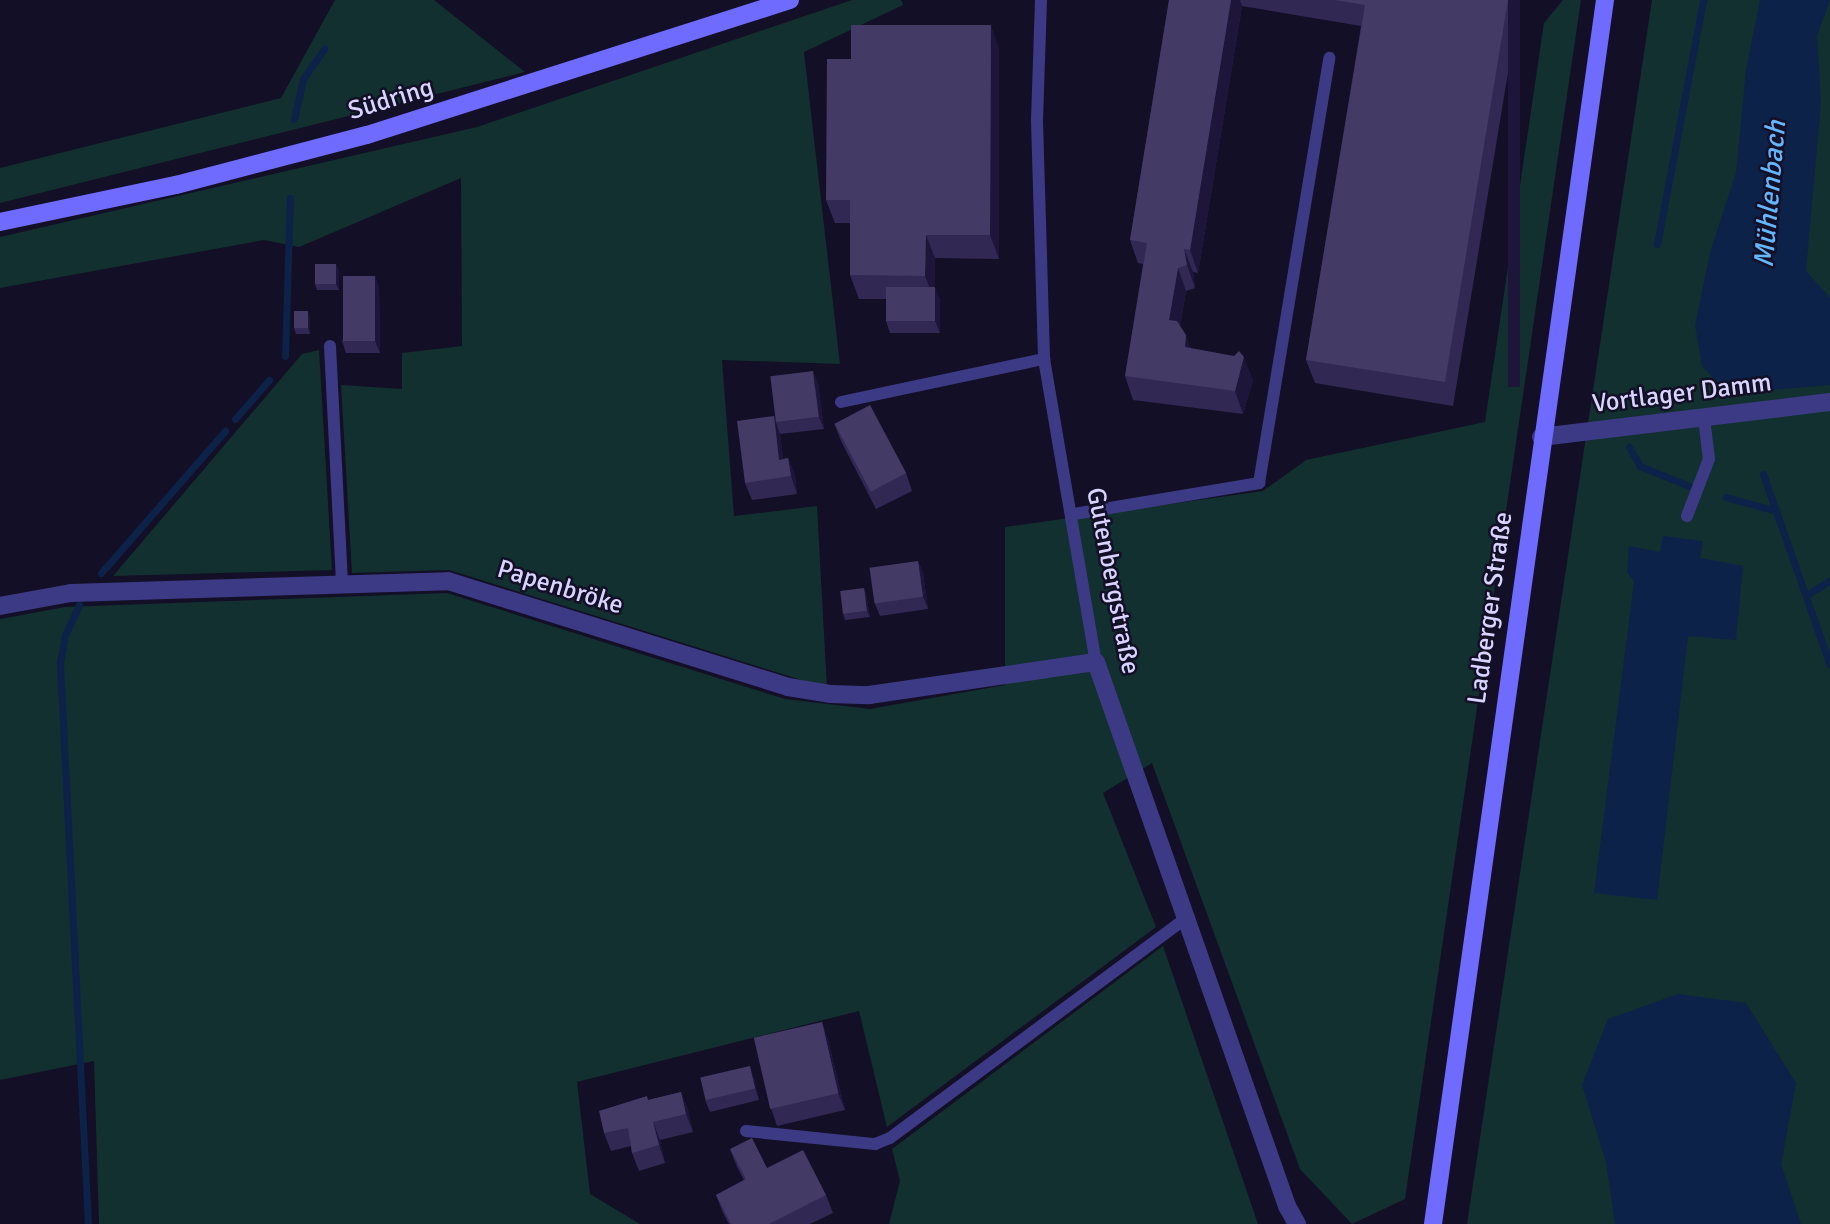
<!DOCTYPE html>
<html>
<head>
<meta charset="utf-8">
<style>
	body { margin:0 }
	#map { position:relative; width:1830px; height:1224px; overflow:hidden; background:#130f26; font-family:Signika,sans-serif }
	div>[style] { position:absolute }
	[style*='--x'] { left:calc(var(--x)*1px); top:calc(var(--y)*1px); width:calc(var(--w)*1px); rotate:calc(var(--a)*1deg) }
	.green>* { inset:0; background:#12302f }
	.water>* { inset:0; background:#0c2248 }
	.stream>* { height:7px; margin:-3.5px; padding:0 3.5px; transform-origin:3.5px; border-radius:3.5px; background:#0c2248 }
	.service>* { height:12px; margin:-6px; padding:0 6px; transform-origin:6px; border-radius:6px; background:#3d3a85 }
	.minor>* { height:18px; margin:-9px; padding:0 9px; transform-origin:9px; border-radius:9px; background:#3d3a85 }
	.secondary>* { height:18px; margin:-9px; padding:0 9px; transform-origin:9px; border-radius:9px; background:#6f6bff }
	.wall>* { inset:0; background:#312854 }
	.shaded-wall>* { inset:0; background:#1d163a; transform-origin:0 0 }
	.building>* { inset:0; background:#433a66; transform-origin:0 0 }
	span { translate:-50% -50%; white-space:nowrap; text-align:center; line-height:1.15; -webkit-text-stroke:5px #130f26; paint-order:stroke }
	.street-label { font-size:26px; color:#d9d4ff }
	.water-label { font-size:28px; color:#62b6ff; font-style:italic }
</style>
</head>
<body>
<div id="map">
	<div class="green">
		<div style="clip-path:polygon(335px 0,434px 0,525px 72px,0 203px,0 168px,281px 98px)"></div>
		<div style="clip-path:polygon(852px 0,901px 0,903px 5px,804px 52px,840px 364px,722px 360px,734px 516px,817px 506px,827px 688px,449px 570px,352px 573px,341px 385px,402px 389px,402px 353px,462px 346px,461px 178px,299px 247px,264px 240px,0 288px,0 237px,477px 127px)"></div>
		<div style="clip-path:polygon(1563px 0,1581px 0,1405px 1199px,1352px 1224px,1300px 1169px,1152px 763px,1103px 793px,1156px 927px,887px 1127px,859px 1011px,577px 1082px,590px 1194px,640px 1224px,99px 1224px,94px 1061px,0 1080px,0 619px,65px 607px,447px 593px,785px 699px,870px 709px,1005px 685px,1005px 527px,1263px 491px,1306px 460px,1485px 422px,1544px 23px)"></div>
		<div style="clip-path:polygon(1652px 0,1830px 0,1830px 1224px,1467px 1224px)"></div>
		<div style="clip-path:polygon(319px 350px,332px 570px,113px 576px,302px 354px)"></div>
		<div style="clip-path:polygon(1163px 946px,1258px 1224px,889px 1224px,900px 1181px,892px 1149px)"></div>
	</div>
	<div class="water">
		<div style="clip-path:polygon(1760px 0,1830px 0,1817px 36px,1821px 103px,1806px 271px,1830px 298px,1830px 385px,1736px 393px,1719px 384px,1702px 366px,1695px 325px,1711px 249px,1736px 173px,1746px 70px)"></div>
		<div style="clip-path:polygon(1663px 536px,1703px 541px,1700px 558px,1743px 566px,1736px 640px,1688px 636px,1657px 900px,1594px 893px,1634px 582px,1627px 572px,1629px 546px,1660px 552px)"></div>
		<div style="clip-path:polygon(1678px 994px,1746px 1003px,1796px 1083px,1781px 1164px,1801px 1224px,1615px 1224px,1606px 1162px,1582px 1085px,1608px 1019px)"></div>
	</div>
	<div class="stream">
		<div style="--x:294;--y:119;--w:41;--a:-77.3"></div>
		<div style="--x:303;--y:79;--w:37;--a:-55"></div>
		<div style="--x:1657;--y:244;--w:248;--a:-79.3"></div>
		<div style="--x:285;--y:356;--w:158;--a:-88.2"></div>
		<div style="--x:235;--y:419;--w:52;--a:-48.9"></div>
		<div style="--x:1629;--y:447;--w:22;--a:60"></div>
		<div style="--x:1640;--y:466;--w:53;--a:22.2"></div>
		<div style="--x:1763;--y:474;--w:202;--a:70.7"></div>
		<div style="--x:1726;--y:497;--w:53;--a:15.4"></div>
		<div style="--x:101;--y:573;--w:189;--a:-48.9"></div>
		<div style="--x:1808;--y:594;--w:26;--a:-32"></div>
		<div style="--x:79;--y:605;--w:33;--a:115"></div>
		<div style="--x:65;--y:635;--w:29;--a:100"></div>
		<div style="--x:60;--y:664;--w:561;--a:87.14"></div>
	</div>
	<div class="service">
		<div style="--x:1041;--y:0;--w:121;--a:91.9"></div>
		<div style="--x:1037;--y:121;--w:238;--a:88.3"></div>
		<div style="--x:1044;--y:359;--w:307;--a:80.3"></div>
		<div style="--x:330;--y:346;--w:237;--a:87.1"></div>
		<div style="--x:841;--y:402;--w:208;--a:-12"></div>
		<div style="--x:1074;--y:514;--w:188;--a:-9.5"></div>
		<div style="--x:1259;--y:483;--w:431;--a:-80.6"></div>
		<div style="--x:1687;--y:516;--w:61;--a:-68.9"></div>
		<div style="--x:1709;--y:459;--w:39;--a:-97"></div>
		<div style="--x:746;--y:1131;--w:130;--a:5.8"></div>
		<div style="--x:875;--y:1144;--w:16;--a:-22"></div>
		<div style="--x:890;--y:1138;--w:371;--a:-36.6"></div>
	</div>
	<div class="minor">
		<div style="--x:1541;--y:437;--w:291;--a:-6.9"></div>
		<div style="--x:0;--y:606;--w:72;--a:-10.4"></div>
		<div style="--x:71;--y:593;--w:377;--a:-1.8"></div>
		<div style="--x:448;--y:581;--w:356;--a:17.3"></div>
		<div style="--x:788;--y:687;--w:44;--a:9.2"></div>
		<div style="--x:831;--y:694;--w:38;--a:2"></div>
		<div style="--x:869;--y:695;--w:229;--a:-8.3"></div>
		<div style="--x:1096;--y:662;--w:577;--a:70.65"></div>
		<div style="--x:1287;--y:1206;--w:21;--a:61"></div>
	</div>
	<div class="secondary">
		<div style="--x:0;--y:222;--w:180;--a:-11.9"></div>
		<div style="--x:176;--y:185;--w:197;--a:-14.7"></div>
		<div style="--x:367;--y:135;--w:444;--a:-17.7"></div>
		<div style="--x:1433;--y:1224;--w:1236;--a:-82"></div>
	</div>
	<div class="wall">
		<div style="clip-path:polygon(1169px 0,1520px 0,1453px 406px,1315px 383px,1306px 360px,1361px 26px,1242px 6px,1198px 273px,1193px 272px,1195px 288px,1186px 291px,1180px 326px,1191px 349px,1253px 380px,1243px 414px,1133px 400px,1125px 376px,1143px 264px,1138px 263px,1130px 240px)"></div>
		<div style="clip-path:polygon(999px 48px,999px 259px,935px 258px,934px 287px,940px 299px,940px 333px,890px 333px,886px 321px,886px 299px,859px 299px,850px 275px,850px 223px,835px 223px,826px 200px,851px 59px)"></div>
		<div style="clip-path:polygon(339px 270px,339px 290px,317px 290px,315px 284px)"></div>
		<div style="clip-path:polygon(375px 276px,379px 288px,380px 353px,346px 353px,342px 341px)"></div>
		<div style="clip-path:polygon(310px 317px,310px 334px,296px 334px,294px 328px)"></div>
		<div style="clip-path:polygon(818px 383px,824px 429px,780px 434px,783px 459px,788px 458px,795px 476px,797px 494px,752px 500px,745px 483px,774px 416px,776px 422px)"></div>
		<div style="clip-path:polygon(834px 423px,906px 473px,912px 491px,876px 509px,841px 441px)"></div>
		<div style="clip-path:polygon(918px 561px,923px 573px,928px 609px,880px 616px,875px 604px)"></div>
		<div style="clip-path:polygon(864px 588px,866px 594px,870px 617px,845px 620px,843px 614px)"></div>
		<div style="clip-path:polygon(822px 1022px,828px 1040px,845px 1110px,777px 1126px,771px 1108px)"></div>
		<div style="clip-path:polygon(754px 1078px,759px 1100px,710px 1112px,705px 1100px)"></div>
		<div style="clip-path:polygon(681px 1092px,688px 1110px,693px 1132px,660px 1140px,665px 1163px,639px 1171px,632px 1153px,631px 1146px,611px 1151px,604px 1133px,648px 1100px)"></div>
		<div style="clip-path:polygon(730px 1149px,767px 1168px,826px 1195px,833px 1213px,810px 1224px,729px 1224px,723px 1213px,716px 1195px,744px 1180px,737px 1167px)"></div>
	</div>
	<div class="shaded-wall">
		<div style="clip-path:polygon(1231px 0,1240px 0,1242px 6px,1198px 273px,1190px 250px)"></div>
		<div style="left:1508px;top:0;width:12px;height:387px"></div>
		<div style="clip-path:polygon(991px 25px,999px 48px,999px 259px,990px 235px)"></div>
		<div style="clip-path:polygon(926px 235px,935px 258px,934px 299px,925px 276px)"></div>
		<div style="clip-path:polygon(1184px 249px,1193px 272px,1195px 288px,1187px 265px)"></div>
		<div style="clip-path:polygon(336px 264px,339px 270px,339px 290px,336px 284px)"></div>
		<div style="clip-path:polygon(1178px 268px,1186px 291px,1177px 343px,1169px 320px)"></div>
		<div style="clip-path:polygon(375px 276px,379px 288px,380px 353px,375px 341px)"></div>
		<div style="clip-path:polygon(935px 287px,940px 299px,940px 333px,935px 321px)"></div>
		<div style="clip-path:polygon(308px 311px,310px 317px,310px 334px,308px 328px)"></div>
		<div style="clip-path:polygon(1186px 335px,1195px 359px,1185px 347px)"></div>
		<div style="clip-path:polygon(1244px 357px,1253px 380px,1243px 414px,1235px 391px)"></div>
		<div style="clip-path:polygon(813px 371px,818px 383px,824px 429px,819px 417px)"></div>
		<div style="clip-path:polygon(774px 416px,780px 434px,786px 478px,779px 460px)"></div>
		<div style="clip-path:polygon(788px 458px,795px 476px,797px 494px,791px 476px)"></div>
		<div style="clip-path:polygon(918px 561px,923px 573px,928px 609px,923px 597px)"></div>
		<div style="clip-path:polygon(864px 588px,866px 594px,870px 617px,867px 611px)"></div>
		<div style="clip-path:polygon(822px 1022px,828px 1040px,845px 1110px,838px 1093px)"></div>
		<div style="clip-path:polygon(750px 1066px,754px 1078px,759px 1100px,755px 1088px)"></div>
		<div style="clip-path:polygon(681px 1092px,688px 1110px,693px 1132px,686px 1114px)"></div>
		<div style="clip-path:polygon(653px 1122px,660px 1140px,665px 1163px,659px 1145px)"></div>
	</div>
	<div class="building">
		<div style="clip-path:polygon(1169px 0,1231px 0,1190px 250px,1184px 249px,1187px 265px,1178px 268px,1169px 320px,1177px 321px,1186px 335px,1185px 347px,1234px 356px,1239px 351px,1244px 357px,1235px 391px,1125px 376px,1147px 243px,1130px 240px)"></div>
		<div style="clip-path:polygon(1335px 0,1508px 0,1445px 382px,1306px 360px,1365px 5px)"></div>
		<div style="clip-path:polygon(851px 25px,991px 25px,990px 235px,926px 235px,925px 276px,850px 275px,850px 200px,826px 200px,827px 59px,851px 59px)"></div>
		<div style="left:315px;top:264px;width:21px;height:20px"></div>
		<div style="left:343px;top:276px;width:32px;height:65px"></div>
		<div style="left:886px;top:287px;width:49px;height:34px"></div>
		<div style="left:294px;top:311px;width:14px;height:17px"></div>
		<div style="left:813px;top:371px;width:46px;height:43px;rotate:83deg"></div>
		<div style="left:870px;top:405px;width:77px;height:40px;rotate:62deg"></div>
		<div style="clip-path:polygon(774px 416px,779px 460px,788px 458px,791px 476px,745px 483px,737px 421px)"></div>
		<div style="left:918px;top:561px;width:36px;height:49px;rotate:82deg"></div>
		<div style="left:864px;top:588px;width:23px;height:24px;rotate:83deg"></div>
		<div style="left:822px;top:1022px;width:73px;height:70px;rotate:77deg"></div>
		<div style="left:750px;top:1066px;width:23px;height:51px;rotate:77deg"></div>
		<div style="clip-path:polygon(681px 1092px,686px 1114px,653px 1122px,659px 1145px,632px 1153px,628px 1128px,604px 1133px,599px 1111px,647px 1096px,648px 1100px)"></div>
		<div style="clip-path:polygon(752px 1138px,767px 1168px,803px 1150px,826px 1195px,769px 1224px,731px 1224px,716px 1195px,746px 1179px,730px 1149px)"></div>
	</div>
	<div class="street-label">
		<span style="left:391px;top:100px;rotate:-17deg">Südring</span>
		<span style="left:1682px;top:394px;rotate:-7deg">Vortlager Damm</span>
		<span style="left:1112px;top:581px;rotate:79deg">Gutenbergstraße</span>
		<span style="left:560px;top:588px;rotate:17deg">Papenbröke</span>
		<span style="left:1491px;top:608px;rotate:-82deg">Ladberger Straße</span>
	</div>
	<div class="water-label">
		<span style="left:1770px;top:194px;rotate:-85deg">Mühlenbach</span>
	</div>
</div>
</body>
</html>
